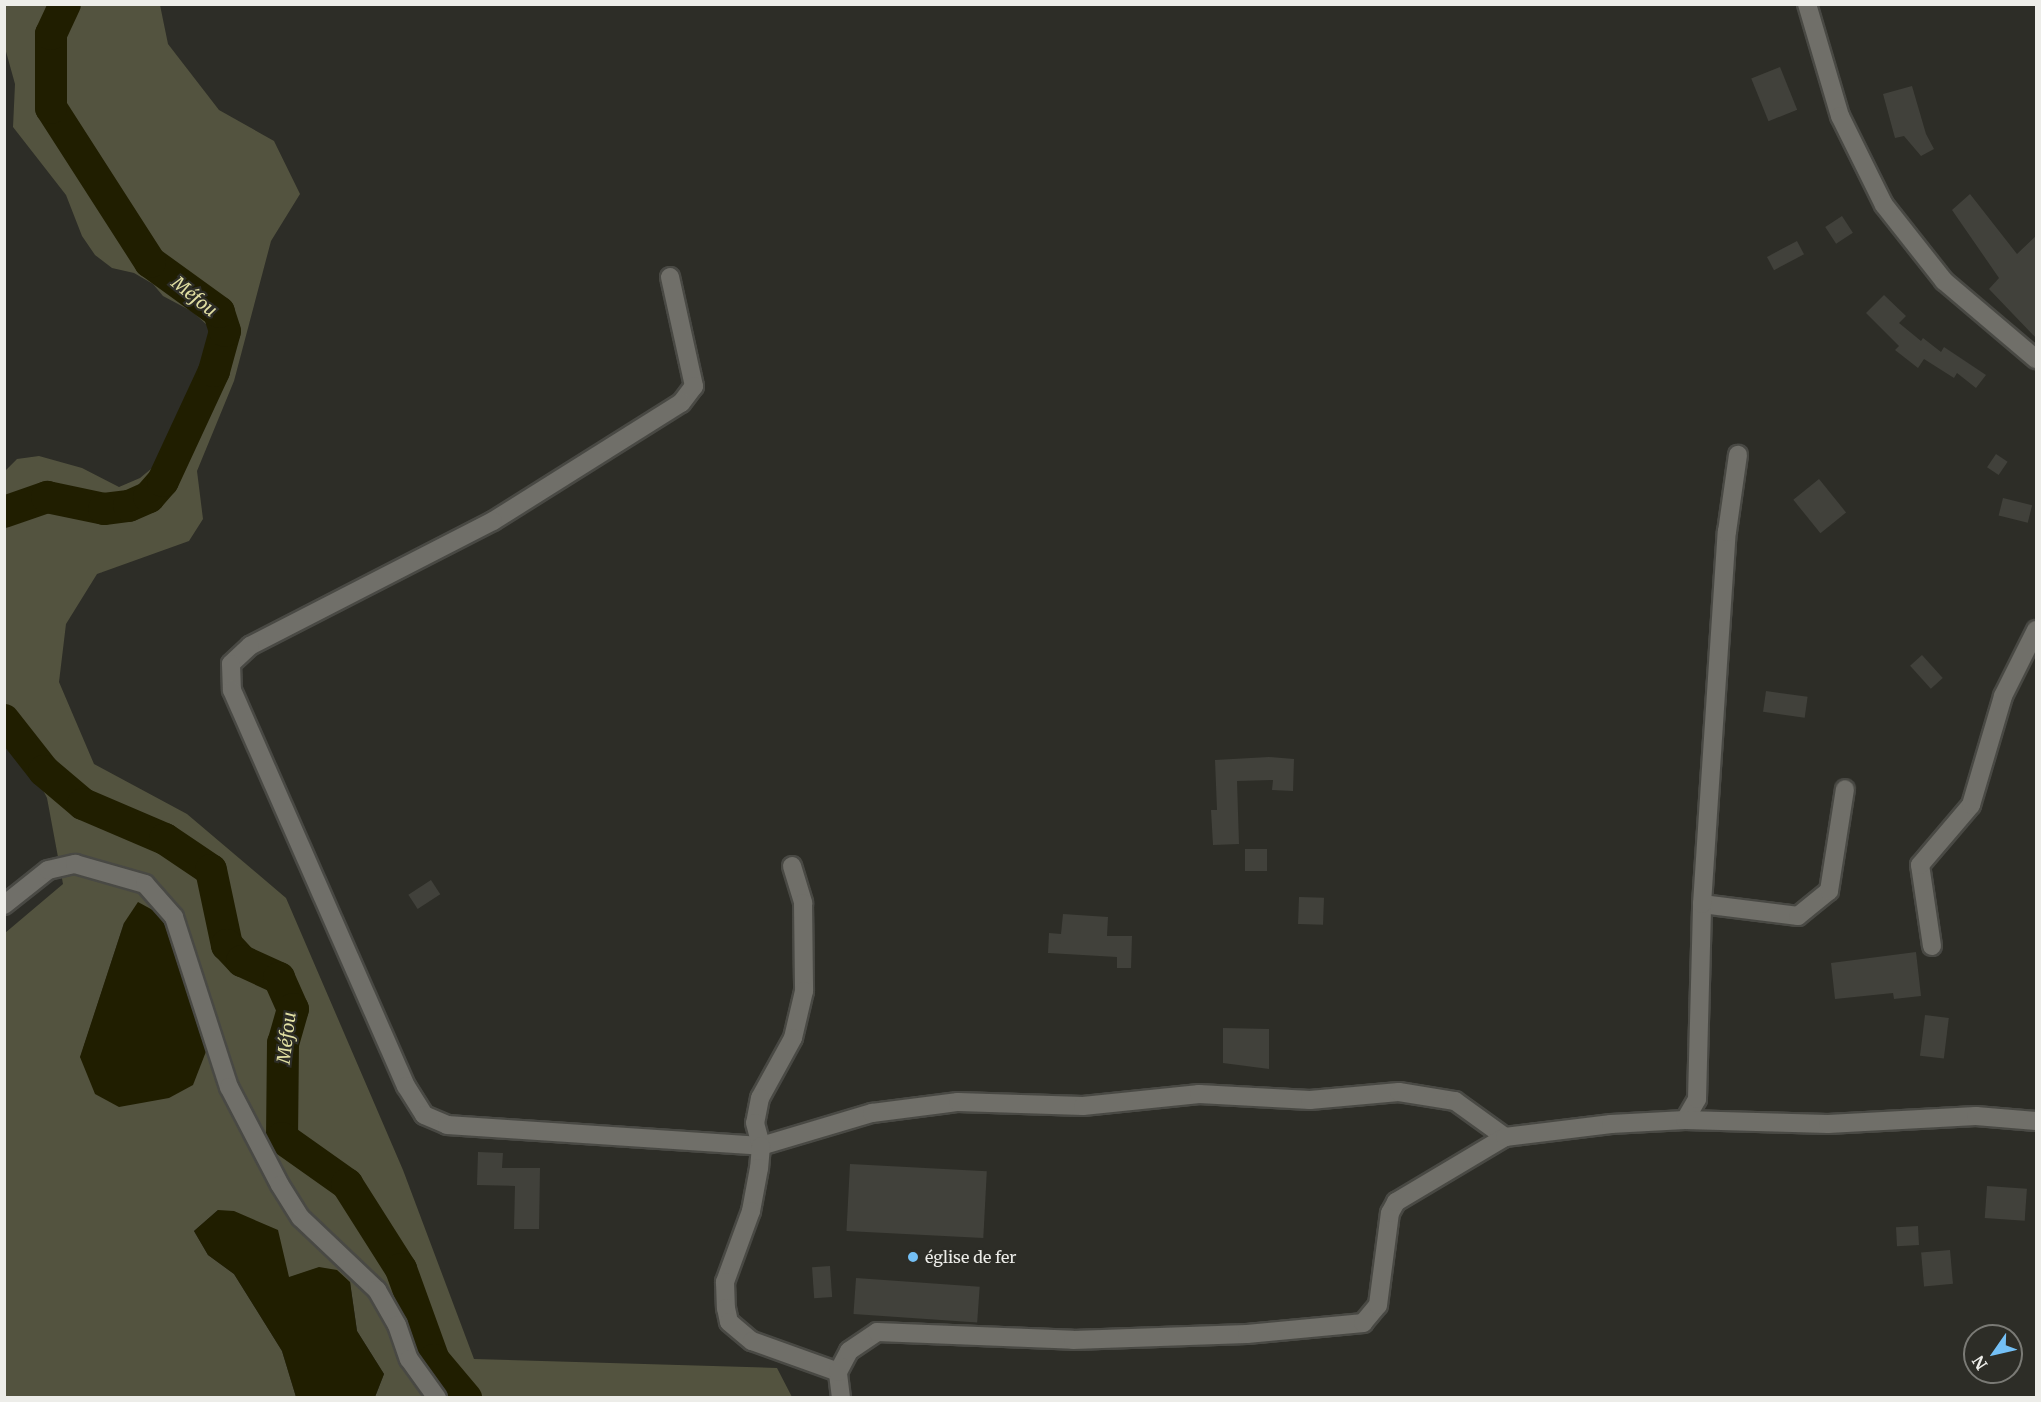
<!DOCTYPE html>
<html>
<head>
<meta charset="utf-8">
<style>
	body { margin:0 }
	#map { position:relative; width:2041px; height:1402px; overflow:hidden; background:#2d2d27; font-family:Merriweather,serif }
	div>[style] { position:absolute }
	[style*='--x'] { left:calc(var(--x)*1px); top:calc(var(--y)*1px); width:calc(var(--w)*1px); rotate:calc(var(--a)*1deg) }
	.green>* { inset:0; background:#53533f }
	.water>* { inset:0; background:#201e00 }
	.river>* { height:32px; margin:-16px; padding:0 16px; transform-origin:16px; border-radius:16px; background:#201e00 }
	.building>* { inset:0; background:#41413b; transform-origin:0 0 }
	.roads { filter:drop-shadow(2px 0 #494944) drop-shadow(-2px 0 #494944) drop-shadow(0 2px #494944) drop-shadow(0 -2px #494944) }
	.minor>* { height:18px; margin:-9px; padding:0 9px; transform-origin:9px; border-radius:9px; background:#706f69 }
	.dots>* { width:16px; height:16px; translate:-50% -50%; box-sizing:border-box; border:3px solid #2d2d27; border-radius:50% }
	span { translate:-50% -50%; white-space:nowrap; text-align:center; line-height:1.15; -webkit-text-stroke:4.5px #2d2d27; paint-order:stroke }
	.poi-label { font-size:16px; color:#edede9 }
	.left { translate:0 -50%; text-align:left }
	.water-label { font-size:18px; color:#e0dea2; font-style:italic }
	.frame { position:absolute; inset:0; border:6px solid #edede9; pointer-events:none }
	.north { position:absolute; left:1963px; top:1324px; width:60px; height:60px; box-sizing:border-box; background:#2d2d27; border:2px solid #7a7a75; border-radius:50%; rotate:236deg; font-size:16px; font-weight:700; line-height:24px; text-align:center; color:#edede9 }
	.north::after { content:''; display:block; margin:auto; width:21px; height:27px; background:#74c0f6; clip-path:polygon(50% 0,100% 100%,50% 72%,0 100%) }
</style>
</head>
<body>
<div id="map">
	<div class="green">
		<div style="clip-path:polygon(evenodd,5px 5px,160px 5px,168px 44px,219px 110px,274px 141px,300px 194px,271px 241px,234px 381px,197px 471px,203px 519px,189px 541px,97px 574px,66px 624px,59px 682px,94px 764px,187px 814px,286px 898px,403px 1170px,474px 1359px,777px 1368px,792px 1397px,375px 1397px,384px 1374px,357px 1331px,350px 1282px,289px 1277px,218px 1210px,194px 1231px,208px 1255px,234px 1274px,282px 1351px,296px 1397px,5px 1397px,5px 933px,63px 884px,47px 798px,37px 778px,5px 738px,5px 471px,17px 459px,39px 456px,82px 468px,119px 487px,140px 478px,157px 464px,165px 442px,179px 424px,179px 413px,211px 349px,212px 338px,209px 327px,193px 312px,163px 296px,153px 284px,134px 273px,112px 268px,95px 255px,82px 236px,66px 195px,13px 127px,15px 84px,5px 48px,5px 5px,160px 914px,179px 960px,80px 1058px,124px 923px,160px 914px)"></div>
	</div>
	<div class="water">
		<div style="clip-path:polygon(138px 902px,160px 914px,169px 934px,207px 1049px,193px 1085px,169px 1098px,119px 1107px,95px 1094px,80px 1057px,124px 923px)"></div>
		<div style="clip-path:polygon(218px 1210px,234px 1211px,278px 1230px,289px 1277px,319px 1267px,337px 1270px,350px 1282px,357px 1331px,384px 1374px,375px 1397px,296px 1397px,282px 1351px,234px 1274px,208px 1255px,194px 1231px)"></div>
	</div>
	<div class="river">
		<div style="--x:4;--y:512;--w:46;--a:-19.2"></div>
		<div style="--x:47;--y:497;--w:58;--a:11.9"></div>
		<div style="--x:104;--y:509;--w:25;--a:-7"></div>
		<div style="--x:129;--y:506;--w:22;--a:-24"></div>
		<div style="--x:149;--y:497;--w:21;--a:-49"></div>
		<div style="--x:163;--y:481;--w:121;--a:-65.1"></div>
		<div style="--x:214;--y:371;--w:41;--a:-74.6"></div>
		<div style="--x:225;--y:331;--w:20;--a:-108"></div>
		<div style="--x:219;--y:312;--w:85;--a:-144.1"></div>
		<div style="--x:150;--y:262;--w:183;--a:-122.7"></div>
		<div style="--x:51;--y:108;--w:74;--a:-90"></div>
		<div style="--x:51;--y:34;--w:33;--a:-65"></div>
		<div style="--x:4;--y:720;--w:65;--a:51.9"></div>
		<div style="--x:44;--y:771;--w:51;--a:40.2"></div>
		<div style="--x:83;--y:804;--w:89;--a:23.1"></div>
		<div style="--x:165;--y:839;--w:55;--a:34"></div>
		<div style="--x:211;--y:870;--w:77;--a:78"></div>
		<div style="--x:227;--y:945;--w:22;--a:47"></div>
		<div style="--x:242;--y:961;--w:41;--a:24.7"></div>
		<div style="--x:279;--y:978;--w:34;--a:66"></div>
		<div style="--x:293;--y:1009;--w:35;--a:106"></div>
		<div style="--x:283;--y:1043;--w:95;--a:90.6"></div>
		<div style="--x:282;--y:1138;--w:80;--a:35.3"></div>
		<div style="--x:347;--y:1184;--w:101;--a:57.6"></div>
		<div style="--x:401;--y:1269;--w:97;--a:70.1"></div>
		<div style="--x:434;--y:1360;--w:50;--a:49.9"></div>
	</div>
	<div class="building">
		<div style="left:1780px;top:67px;width:46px;height:31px;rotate:68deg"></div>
		<div style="clip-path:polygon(1912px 86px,1926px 134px,1934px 149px,1921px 156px,1904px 136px,1895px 138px,1883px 94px)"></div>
		<div style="clip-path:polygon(1970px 194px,2017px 254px,2037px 235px,2037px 339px,1989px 289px,1999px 278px,1952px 210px)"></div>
		<div style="left:1842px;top:216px;width:20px;height:20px;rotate:57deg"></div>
		<div style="left:1797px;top:241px;width:15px;height:34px;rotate:62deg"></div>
		<div style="clip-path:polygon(1884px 295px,1906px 316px,1899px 323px,1921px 341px,1923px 338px,1941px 352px,1944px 347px,1986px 375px,1976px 388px,1957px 373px,1954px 378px,1924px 359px,1918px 368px,1895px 350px,1899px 346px,1866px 313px)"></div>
		<div style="left:1996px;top:454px;width:14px;height:16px;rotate:34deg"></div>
		<div style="left:1819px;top:479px;width:43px;height:33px;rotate:51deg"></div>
		<div style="left:2003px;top:498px;width:30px;height:18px;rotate:14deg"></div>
		<div style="left:1922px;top:655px;width:31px;height:16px;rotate:48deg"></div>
		<div style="left:1766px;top:691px;width:42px;height:21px;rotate:8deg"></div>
		<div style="clip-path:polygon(1269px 757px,1294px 759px,1293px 791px,1272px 790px,1273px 780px,1237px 781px,1239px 844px,1213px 845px,1211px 810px,1217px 810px,1215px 760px)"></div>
		<div style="left:1245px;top:849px;width:22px;height:22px"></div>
		<div style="left:431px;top:880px;width:17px;height:27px;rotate:57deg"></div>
		<div style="left:1299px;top:897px;width:25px;height:27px;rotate:2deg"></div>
		<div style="clip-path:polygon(1063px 914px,1108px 917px,1107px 936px,1132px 936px,1131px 968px,1117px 968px,1117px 957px,1048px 953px,1049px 933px,1061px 934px)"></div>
		<div style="clip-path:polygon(1916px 952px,1921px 996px,1894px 999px,1893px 993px,1835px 999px,1831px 963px)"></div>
		<div style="left:1925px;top:1015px;width:24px;height:41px;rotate:7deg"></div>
		<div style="clip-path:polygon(1223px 1028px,1269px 1029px,1269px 1069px,1223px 1063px)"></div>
		<div style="clip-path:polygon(478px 1152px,503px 1153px,502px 1168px,540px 1168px,539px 1229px,514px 1229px,515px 1186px,477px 1185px)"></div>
		<div style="left:850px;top:1164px;width:137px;height:67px;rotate:3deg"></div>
		<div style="left:1987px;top:1186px;width:40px;height:32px;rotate:4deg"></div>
		<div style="left:1918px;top:1226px;width:19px;height:22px;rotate:87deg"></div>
		<div style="left:1950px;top:1250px;width:34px;height:29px;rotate:85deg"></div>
		<div style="left:830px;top:1266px;width:31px;height:18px;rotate:86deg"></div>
		<div style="left:856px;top:1278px;width:124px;height:36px;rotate:4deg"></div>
	</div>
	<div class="roads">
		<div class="minor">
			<div style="--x:1807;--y:4;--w:117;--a:73.6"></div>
			<div style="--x:1840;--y:116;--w:99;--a:63.7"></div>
			<div style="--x:1884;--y:205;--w:97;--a:51.7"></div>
			<div style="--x:1944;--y:281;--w:121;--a:40.3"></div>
			<div style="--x:670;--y:277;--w:112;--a:77.6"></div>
			<div style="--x:694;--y:386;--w:21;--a:127"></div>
			<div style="--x:681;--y:403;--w:222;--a:147.9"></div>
			<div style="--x:493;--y:521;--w:273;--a:152.8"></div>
			<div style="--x:250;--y:646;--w:26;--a:137"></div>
			<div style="--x:231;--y:664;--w:26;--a:88"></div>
			<div style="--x:232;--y:690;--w:433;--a:66.3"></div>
			<div style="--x:406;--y:1086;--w:34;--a:58"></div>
			<div style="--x:424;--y:1115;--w:25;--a:23"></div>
			<div style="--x:447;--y:1125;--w:315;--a:3.8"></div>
			<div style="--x:761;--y:1146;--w:116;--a:-16.6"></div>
			<div style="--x:872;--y:1113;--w:87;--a:-7.3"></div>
			<div style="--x:958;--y:1102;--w:125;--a:1.8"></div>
			<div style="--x:1083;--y:1106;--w:117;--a:-5.9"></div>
			<div style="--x:1199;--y:1094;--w:111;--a:3.1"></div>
			<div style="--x:1310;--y:1100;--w:89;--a:-5.1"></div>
			<div style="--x:1399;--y:1092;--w:57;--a:9.1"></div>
			<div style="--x:1455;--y:1101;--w:62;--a:35.8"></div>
			<div style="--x:792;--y:866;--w:39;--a:73"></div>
			<div style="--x:803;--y:903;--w:88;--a:89.3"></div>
			<div style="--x:804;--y:991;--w:48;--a:103.2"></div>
			<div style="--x:793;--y:1038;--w:68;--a:118.8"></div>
			<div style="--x:760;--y:1098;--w:25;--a:101"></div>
			<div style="--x:755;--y:1123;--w:24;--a:75"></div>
			<div style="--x:761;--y:1146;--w:22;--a:95"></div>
			<div style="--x:759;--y:1168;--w:44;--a:100.5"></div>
			<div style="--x:751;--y:1211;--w:76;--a:110.1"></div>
			<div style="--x:725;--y:1282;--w:26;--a:88"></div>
			<div style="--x:726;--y:1308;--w:14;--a:78"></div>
			<div style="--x:729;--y:1322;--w:30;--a:40"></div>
			<div style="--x:752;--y:1341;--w:91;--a:19.8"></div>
			<div style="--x:1702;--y:904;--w:97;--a:7.1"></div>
			<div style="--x:1798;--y:916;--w:40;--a:-39"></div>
			<div style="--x:1829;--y:891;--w:103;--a:-81.1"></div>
			<div style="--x:4;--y:905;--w:56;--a:-38.5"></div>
			<div style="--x:48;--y:870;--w:28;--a:-13"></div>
			<div style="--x:75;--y:864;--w:73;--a:15.9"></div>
			<div style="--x:145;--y:884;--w:44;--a:48.7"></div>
			<div style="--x:174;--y:917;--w:179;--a:72.1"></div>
			<div style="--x:229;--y:1087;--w:110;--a:62.5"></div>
			<div style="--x:280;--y:1185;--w:39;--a:58"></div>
			<div style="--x:301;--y:1218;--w:105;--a:43.5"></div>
			<div style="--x:377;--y:1290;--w:40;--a:60.3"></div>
			<div style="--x:397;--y:1325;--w:36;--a:71"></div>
			<div style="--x:409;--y:1359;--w:48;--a:54.3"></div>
			<div style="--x:1932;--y:946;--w:82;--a:-98.4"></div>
			<div style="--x:1920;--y:865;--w:79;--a:-49.6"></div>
			<div style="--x:1971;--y:805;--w:114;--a:-73.6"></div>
			<div style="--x:2003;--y:696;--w:74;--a:-63.4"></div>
			<div style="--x:1685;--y:1120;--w:24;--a:-60"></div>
			<div style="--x:1697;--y:1099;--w:195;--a:-88.5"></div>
			<div style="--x:1702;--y:904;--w:373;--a:-86.2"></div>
			<div style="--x:1727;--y:532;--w:78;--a:-81.9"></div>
			<div style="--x:841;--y:1398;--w:26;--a:-97"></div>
			<div style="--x:838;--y:1372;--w:24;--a:-62"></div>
			<div style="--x:849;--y:1351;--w:34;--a:-34"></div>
			<div style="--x:877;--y:1332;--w:196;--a:2.3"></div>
			<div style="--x:1073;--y:1340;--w:174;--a:-2"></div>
			<div style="--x:1247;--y:1334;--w:117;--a:-5.4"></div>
			<div style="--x:1363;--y:1323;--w:23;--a:-50"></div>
			<div style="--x:1378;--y:1305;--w:93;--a:-82.6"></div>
			<div style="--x:1390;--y:1213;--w:13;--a:-61"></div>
			<div style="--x:1396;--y:1202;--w:127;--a:-30.8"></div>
			<div style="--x:1505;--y:1137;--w:107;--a:-7"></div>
			<div style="--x:1611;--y:1124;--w:74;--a:-3.1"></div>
			<div style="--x:1685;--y:1120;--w:143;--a:1.6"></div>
			<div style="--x:1828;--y:1124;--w:148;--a:-3.1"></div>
			<div style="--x:1976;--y:1116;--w:60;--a:4.8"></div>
		</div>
	</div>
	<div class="dots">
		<div style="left:913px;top:1257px;background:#74c0f6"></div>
	</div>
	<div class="poi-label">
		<span class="left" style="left:925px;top:1257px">église de fer</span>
	</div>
	<div class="water-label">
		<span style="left:194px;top:297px;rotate:39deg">Méfou</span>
		<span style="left:287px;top:1038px;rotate:-83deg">Méfou</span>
	</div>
	<div class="frame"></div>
	<div class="north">N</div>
</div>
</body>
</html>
